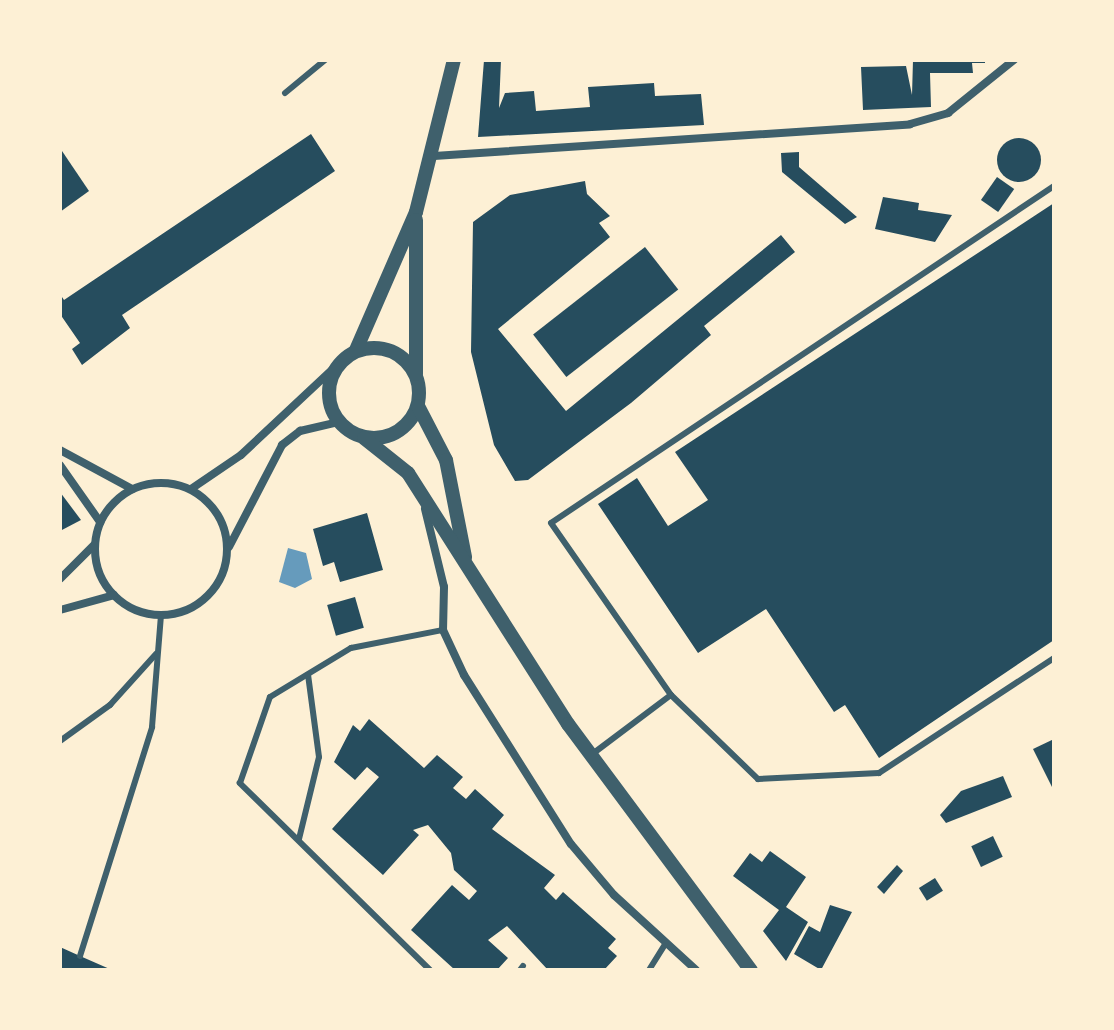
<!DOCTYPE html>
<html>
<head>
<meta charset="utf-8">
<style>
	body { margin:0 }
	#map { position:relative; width:1114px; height:1030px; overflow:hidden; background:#fdf0d5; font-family:"PT Sans Narrow",sans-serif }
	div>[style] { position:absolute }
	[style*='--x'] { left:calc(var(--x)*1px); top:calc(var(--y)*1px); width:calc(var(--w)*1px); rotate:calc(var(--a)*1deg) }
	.water>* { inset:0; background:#669bbc }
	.building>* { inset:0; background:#264d5e; transform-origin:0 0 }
	.round { border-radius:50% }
	.service>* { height:6px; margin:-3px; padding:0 3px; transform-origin:3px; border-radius:3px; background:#3f606c }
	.minor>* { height:8px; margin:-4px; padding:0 4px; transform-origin:4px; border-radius:4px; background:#3f606c }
	.minor>.ring { margin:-4px; padding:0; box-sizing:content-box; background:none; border:8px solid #3f606c; border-radius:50% }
	.tertiary>* { height:14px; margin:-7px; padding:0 7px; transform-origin:7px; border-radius:7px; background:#3f606c }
	.tertiary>.ring { margin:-7px; padding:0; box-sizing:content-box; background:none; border:14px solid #3f606c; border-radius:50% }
	span { translate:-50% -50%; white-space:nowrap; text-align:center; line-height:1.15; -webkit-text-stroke:8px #fdf0d5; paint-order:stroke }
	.frame { position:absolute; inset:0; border:62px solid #fdf0d5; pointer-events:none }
</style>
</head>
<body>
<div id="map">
	<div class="water">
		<div style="clip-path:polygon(288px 548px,306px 553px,312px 579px,295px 588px,279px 582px)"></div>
	</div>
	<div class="building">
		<div style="clip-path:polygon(484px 60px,501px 60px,499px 108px,505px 93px,534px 91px,536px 111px,590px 107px,588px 87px,654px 83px,655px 96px,701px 94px,704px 125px,478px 137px)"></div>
		<div style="clip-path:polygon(913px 60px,985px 60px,985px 63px,972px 63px,973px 73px,930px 73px,931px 107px,863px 110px,861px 67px,906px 66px,912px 95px)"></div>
		<div style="clip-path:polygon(311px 134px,335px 171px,122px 315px,130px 328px,82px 365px,72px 349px,80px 343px,60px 314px,60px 294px,64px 300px)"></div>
		<div class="round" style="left:997px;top:138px;width:44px;height:44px"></div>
		<div style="clip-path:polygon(60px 148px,89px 191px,60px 212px)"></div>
		<div style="clip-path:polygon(799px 152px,799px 167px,857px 217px,845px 224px,782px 172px,781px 153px)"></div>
		<div style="left:997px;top:177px;width:21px;height:28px;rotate:35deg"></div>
		<div style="clip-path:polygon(585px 181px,587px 194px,610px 216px,599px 223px,610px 237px,498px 329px,566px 411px,781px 235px,795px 252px,704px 326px,711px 335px,631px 403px,528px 480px,515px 481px,494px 445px,471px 352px,473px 222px,510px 195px)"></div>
		<div style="clip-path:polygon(883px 197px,919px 203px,918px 210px,952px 215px,935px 242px,875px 229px)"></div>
		<div style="clip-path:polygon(1054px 203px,1054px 640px,879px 758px,845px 705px,834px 712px,766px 609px,698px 653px,598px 504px,637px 478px,668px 526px,708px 500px,675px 452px)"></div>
		<div style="left:645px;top:247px;width:54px;height:142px;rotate:52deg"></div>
		<div style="clip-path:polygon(60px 492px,81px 520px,60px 531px)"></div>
		<div style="clip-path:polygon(367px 513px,383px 570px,340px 582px,334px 562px,323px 566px,313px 529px)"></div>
		<div style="left:355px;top:597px;width:32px;height:29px;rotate:74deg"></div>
		<div style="clip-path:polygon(369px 719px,424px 768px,437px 755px,463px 777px,453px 788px,466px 799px,475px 789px,504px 815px,492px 829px,555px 875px,544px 888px,556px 900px,563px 892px,616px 939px,608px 948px,617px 956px,604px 970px,548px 970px,507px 926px,488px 940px,508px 958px,497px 970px,455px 970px,411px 930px,452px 885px,469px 900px,477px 891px,454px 870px,451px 853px,428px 825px,413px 830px,419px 835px,383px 875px,332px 829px,379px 777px,367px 767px,355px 780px,334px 762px,353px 725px,360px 731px)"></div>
		<div style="clip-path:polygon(1054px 739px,1054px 791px,1033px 749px)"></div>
		<div style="clip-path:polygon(1003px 776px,1012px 797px,946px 823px,940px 815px,961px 791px)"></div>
		<div style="left:993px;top:836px;width:23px;height:24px;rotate:65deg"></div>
		<div style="clip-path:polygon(770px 851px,806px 877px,786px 907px,808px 922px,786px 961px,763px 931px,779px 910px,733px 876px,750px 853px,762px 862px)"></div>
		<div style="clip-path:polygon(897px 865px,903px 871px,884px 894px,877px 887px)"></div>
		<div style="left:935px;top:878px;width:15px;height:19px;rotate:58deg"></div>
		<div style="clip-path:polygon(830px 905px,852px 912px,821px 970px,794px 954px,809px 926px,820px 932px)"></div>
		<div style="clip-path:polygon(60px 947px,80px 956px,112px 970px,60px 970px)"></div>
	</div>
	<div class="service">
		<div style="--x:285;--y:93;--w:52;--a:-39.5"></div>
		<div style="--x:1054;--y:186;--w:605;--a:146.18"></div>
		<div style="--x:551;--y:523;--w:210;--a:55.1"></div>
		<div style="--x:671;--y:695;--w:121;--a:44"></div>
		<div style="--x:758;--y:779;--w:121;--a:-2.8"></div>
		<div style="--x:879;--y:773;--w:209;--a:-33.3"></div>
		<div style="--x:60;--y:741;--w:62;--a:-35.8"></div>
		<div style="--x:110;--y:705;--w:69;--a:-48"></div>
		<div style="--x:591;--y:755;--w:100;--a:-36.9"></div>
		<div style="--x:299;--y:839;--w:84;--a:-76.3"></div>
		<div style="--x:319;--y:757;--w:83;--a:-97.6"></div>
		<div style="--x:80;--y:956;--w:240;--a:-72.5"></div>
		<div style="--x:152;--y:727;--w:111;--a:-85.4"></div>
		<div style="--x:430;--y:970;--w:267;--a:-135.5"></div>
		<div style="--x:240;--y:783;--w:91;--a:-70.8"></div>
		<div style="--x:270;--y:697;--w:95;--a:-31.2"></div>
		<div style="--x:351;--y:648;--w:94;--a:-11.1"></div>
		<div style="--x:520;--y:970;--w:5;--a:-53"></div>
		<div style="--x:649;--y:970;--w:32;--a:-58"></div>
	</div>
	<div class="minor">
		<div style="--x:434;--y:156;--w:477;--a:-3.8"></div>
		<div style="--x:910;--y:124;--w:40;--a:-16"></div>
		<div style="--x:948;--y:113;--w:85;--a:-38.8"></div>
		<div style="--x:60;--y:450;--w:82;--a:28.4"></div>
		<div style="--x:60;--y:465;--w:70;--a:54.9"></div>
		<div class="ring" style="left:95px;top:483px;width:124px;height:124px"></div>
		<div style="--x:191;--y:489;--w:60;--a:-34.2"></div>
		<div style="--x:241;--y:455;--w:130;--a:-43.1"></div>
		<div style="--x:425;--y:509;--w:80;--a:76.3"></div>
		<div style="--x:444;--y:587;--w:43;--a:91.3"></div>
		<div style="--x:443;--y:630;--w:50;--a:65"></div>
		<div style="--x:464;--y:675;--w:200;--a:57.7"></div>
		<div style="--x:571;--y:844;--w:67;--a:49.9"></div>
		<div style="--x:614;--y:895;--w:111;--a:42.4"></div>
		<div style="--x:229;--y:547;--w:115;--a:-62.5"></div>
		<div style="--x:282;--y:445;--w:23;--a:-38"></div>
		<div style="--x:300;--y:431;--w:39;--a:-13"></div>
		<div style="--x:60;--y:579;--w:49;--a:-45"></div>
		<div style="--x:60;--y:610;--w:56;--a:-15.5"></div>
	</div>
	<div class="tertiary">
		<div class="ring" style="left:329px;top:348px;width:76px;height:76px"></div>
		<div style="--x:356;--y:350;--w:150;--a:-66.5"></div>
		<div style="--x:416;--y:212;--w:157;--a:-76"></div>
		<div style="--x:416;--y:374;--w:154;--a:-90"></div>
		<div style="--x:418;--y:406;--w:61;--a:62.6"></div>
		<div style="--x:446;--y:460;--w:99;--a:78.9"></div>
		<div style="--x:364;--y:438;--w:56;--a:38.5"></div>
		<div style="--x:408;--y:473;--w:298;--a:57.5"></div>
		<div style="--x:568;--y:724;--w:307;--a:53.4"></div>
	</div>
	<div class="frame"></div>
</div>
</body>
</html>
